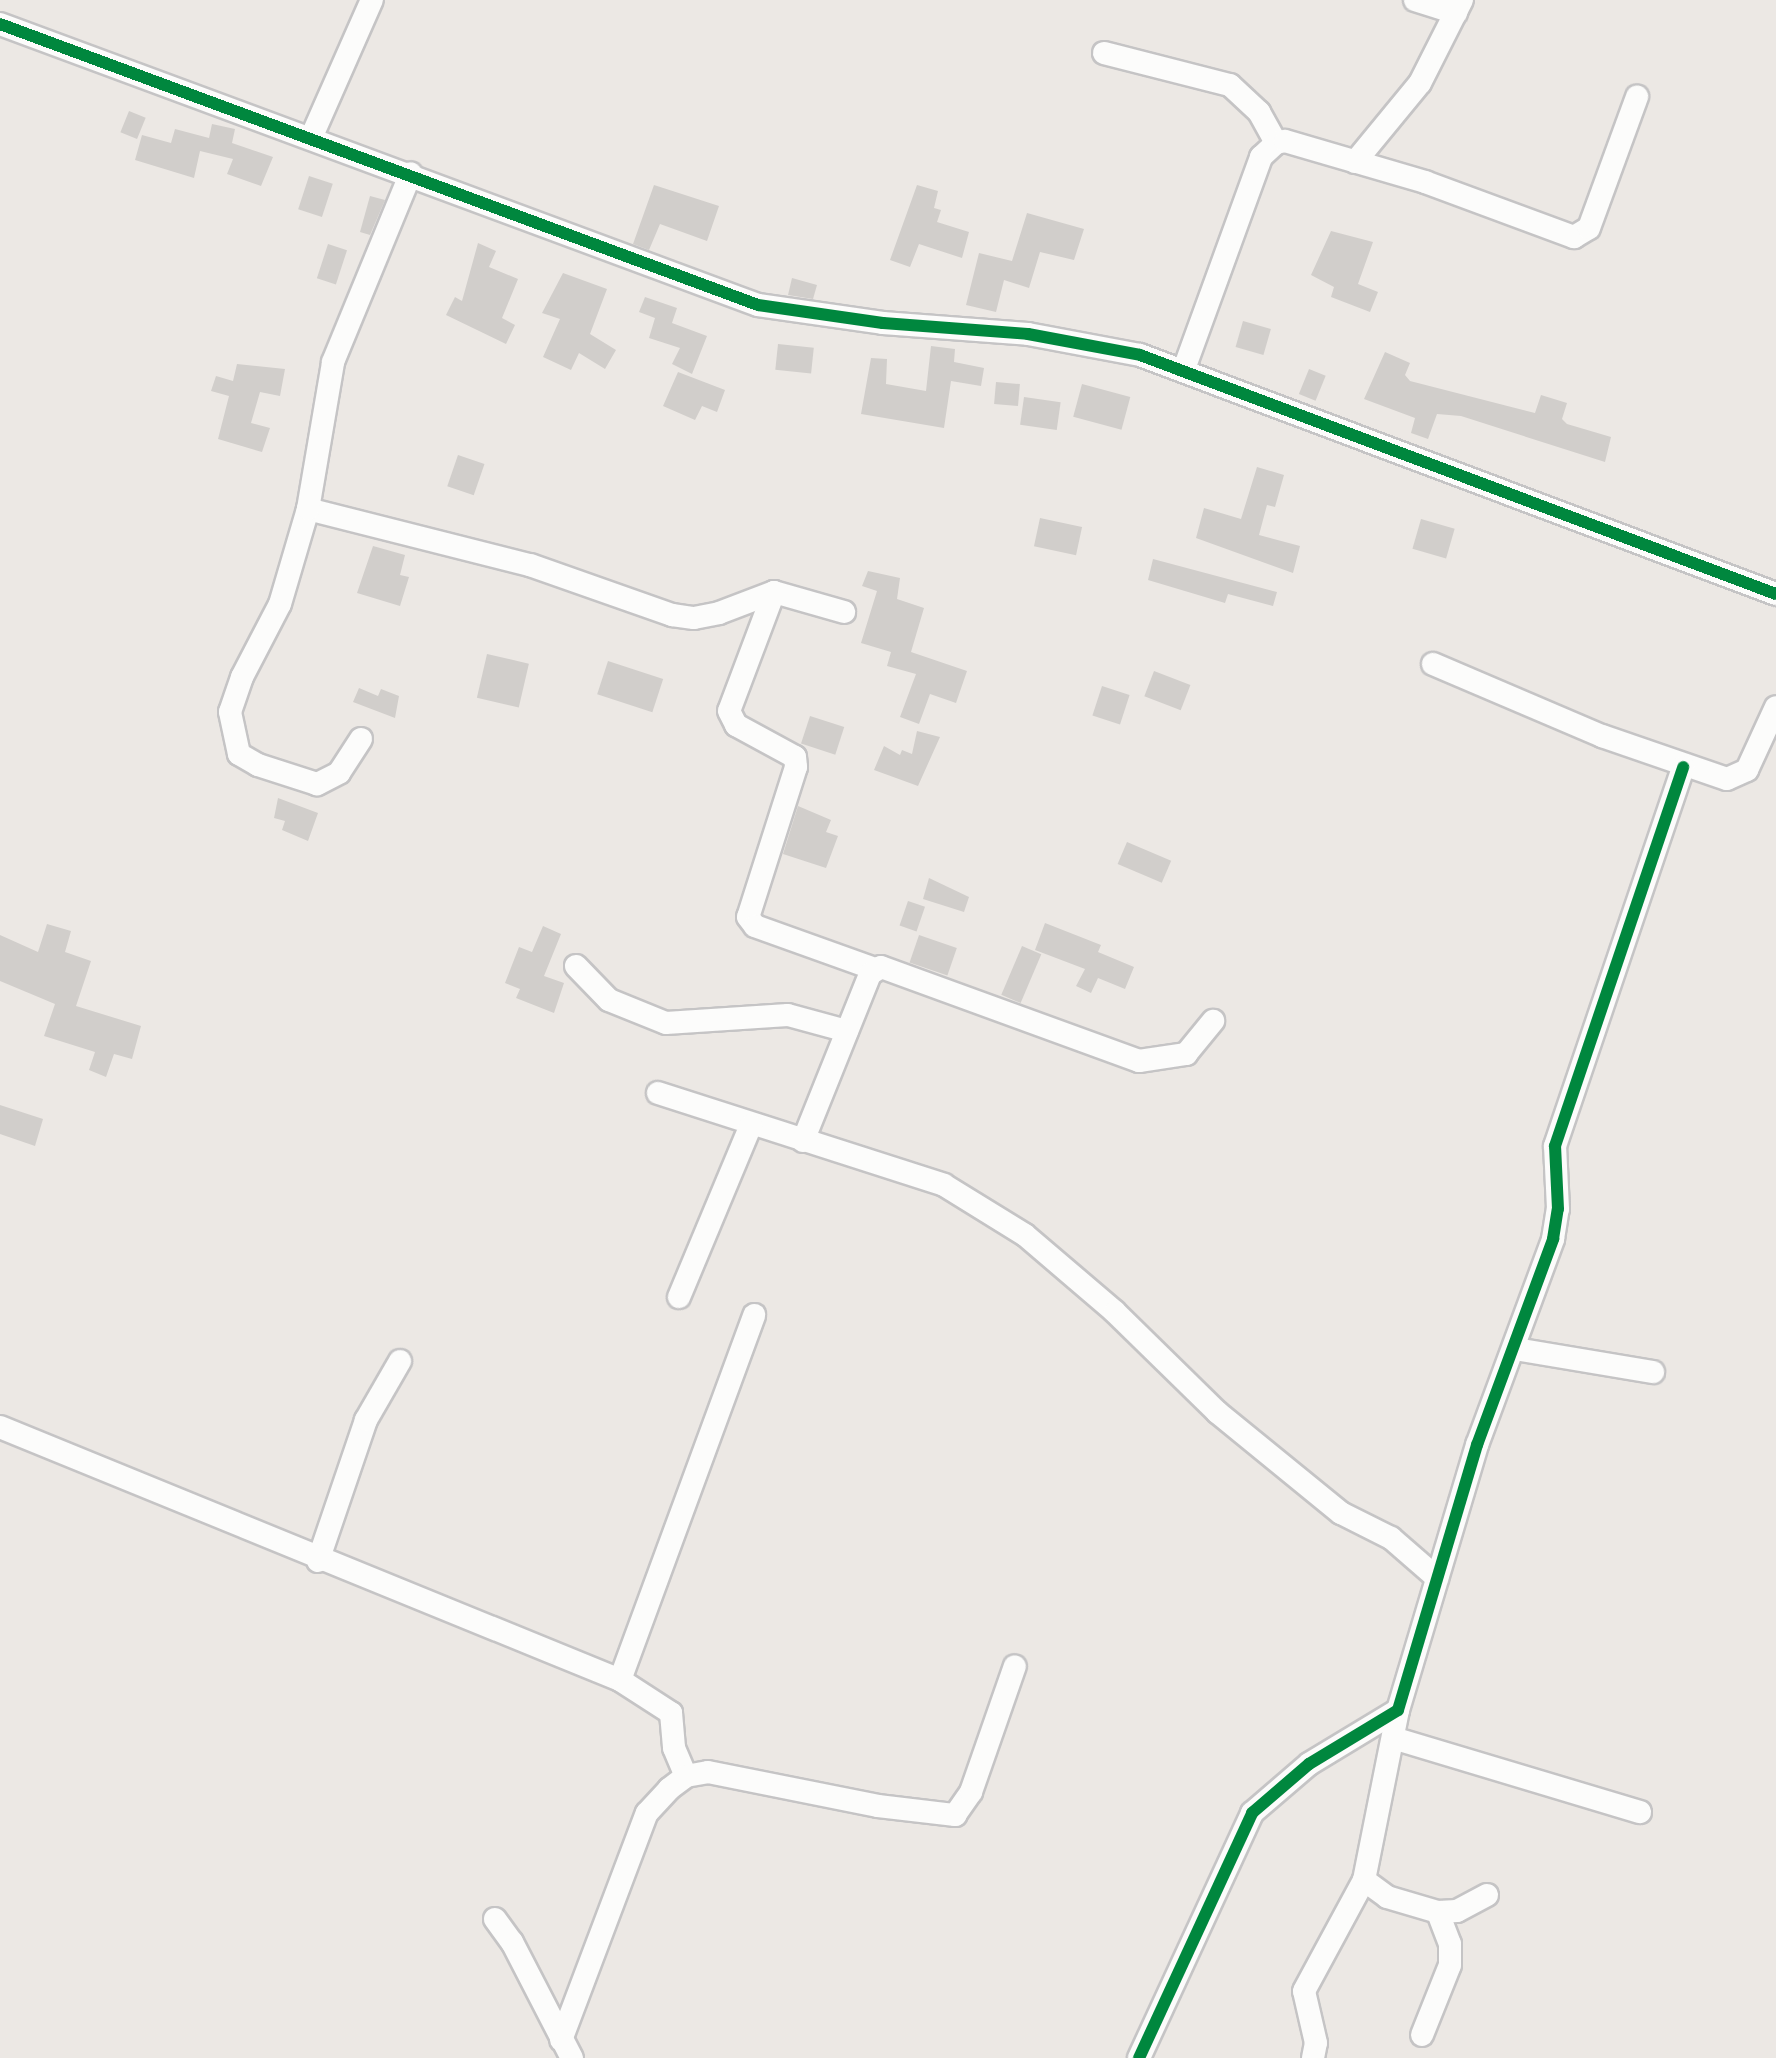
<!DOCTYPE html>
<html>
<head>
<meta charset="utf-8">
<style>
	body { margin:0 }
	#map { position:relative; width:1776px; height:2058px; overflow:hidden; background:#ece8e4; font-family:"Work Sans",sans-serif }
	div>[style] { position:absolute }
	[style*='--x'] { left:calc(var(--x)*1px); top:calc(var(--y)*1px); width:calc(var(--w)*1px); rotate:calc(var(--a)*1deg) }
	.building>* { inset:0; background:#d1cecb; transform-origin:0 0 }
	.roads { filter:drop-shadow(2px 0 #c5c4c5) drop-shadow(-2px 0 #c5c4c5) drop-shadow(0 2px #c5c4c5) drop-shadow(0 -2px #c5c4c5) }
	.minor>* { height:22px; margin:-11px; padding:0 11px; transform-origin:11px; border-radius:11px; background:#fcfcfb }
	.cycleway>* { height:12px; margin:-6px; padding:0 6px; transform-origin:6px; border-radius:6px; background:#00873e }
	span { translate:-50% -50%; white-space:nowrap; text-align:center; line-height:1.15; -webkit-text-stroke:6px #fff; paint-order:stroke }
</style>
</head>
<body>
<div id="map">
	<div class="building">
		<div style="left:129px;top:111px;width:18px;height:23px;rotate:22deg"></div>
		<div style="clip-path:polygon(212px 124px,235px 129px,232px 143px,273px 157px,261px 186px,227px 174px,233px 159px,200px 151px,194px 178px,135px 160px,142px 135px,171px 143px,175px 129px,209px 138px)"></div>
		<div style="left:309px;top:176px;width:25px;height:35px;rotate:18deg"></div>
		<div style="clip-path:polygon(654px 185px,719px 206px,707px 241px,660px 224px,649px 250px,633px 244px)"></div>
		<div style="clip-path:polygon(917px 185px,938px 191px,934px 208px,941px 210px,937px 222px,969px 232px,962px 258px,919px 244px,910px 267px,890px 260px)"></div>
		<div style="clip-path:polygon(370px 196px,385px 200px,370px 235px,360px 232px)"></div>
		<div style="clip-path:polygon(1027px 213px,1084px 229px,1074px 260px,1040px 252px,1029px 288px,1004px 280px,996px 312px,966px 305px,979px 253px,1012px 261px)"></div>
		<div style="clip-path:polygon(1331px 231px,1373px 242px,1358px 284px,1378px 292px,1370px 312px,1331px 297px,1334px 287px,1311px 275px)"></div>
		<div style="clip-path:polygon(478px 243px,496px 251px,489px 267px,518px 279px,502px 318px,515px 325px,506px 344px,446px 315px,455px 297px,462px 301px)"></div>
		<div style="left:328px;top:244px;width:20px;height:36px;rotate:18deg"></div>
		<div style="clip-path:polygon(563px 273px,607px 289px,590px 334px,616px 350px,605px 369px,579px 353px,571px 370px,543px 357px,560px 319px,542px 313px)"></div>
		<div style="clip-path:polygon(792px 278px,817px 285px,813px 299px,788px 295px)"></div>
		<div style="clip-path:polygon(645px 297px,677px 308px,672px 323px,707px 336px,692px 374px,672px 364px,680px 348px,649px 338px,655px 318px,639px 312px)"></div>
		<div style="left:1243px;top:321px;width:29px;height:27px;rotate:16deg"></div>
		<div style="left:778px;top:344px;width:36px;height:26px;rotate:6deg"></div>
		<div style="clip-path:polygon(931px 346px,955px 349px,954px 362px,984px 368px,981px 386px,951px 381px,944px 428px,861px 414px,871px 358px,887px 359px,886px 384px,926px 391px)"></div>
		<div style="clip-path:polygon(1385px 352px,1410px 363px,1405px 375px,1410px 381px,1535px 413px,1541px 395px,1567px 403px,1562px 419px,1567px 424px,1611px 437px,1605px 462px,1461px 416px,1437px 414px,1428px 439px,1411px 433px,1415px 418px,1364px 399px)"></div>
		<div style="clip-path:polygon(237px 364px,285px 369px,280px 396px,260px 392px,251px 423px,270px 428px,262px 452px,218px 439px,229px 396px,211px 391px,216px 376px,233px 381px)"></div>
		<div style="left:1309px;top:369px;width:18px;height:27px;rotate:22deg"></div>
		<div style="clip-path:polygon(678px 372px,725px 390px,717px 412px,702px 406px,695px 420px,663px 406px)"></div>
		<div style="left:996px;top:382px;width:24px;height:22px;rotate:5deg"></div>
		<div style="left:1082px;top:384px;width:50px;height:34px;rotate:15deg"></div>
		<div style="left:1024px;top:397px;width:37px;height:28px;rotate:8deg"></div>
		<div style="left:458px;top:455px;width:28px;height:33px;rotate:19deg"></div>
		<div style="clip-path:polygon(1257px 467px,1284px 475px,1275px 507px,1267px 505px,1259px 535px,1300px 546px,1293px 573px,1196px 538px,1204px 508px,1241px 519px)"></div>
		<div style="left:1040px;top:518px;width:43px;height:29px;rotate:12deg"></div>
		<div style="left:1421px;top:519px;width:35px;height:31px;rotate:16deg"></div>
		<div style="clip-path:polygon(373px 546px,405px 555px,400px 575px,409px 577px,400px 606px,357px 593px)"></div>
		<div style="clip-path:polygon(1153px 559px,1277px 592px,1273px 606px,1228px 594px,1225px 603px,1148px 580px)"></div>
		<div style="clip-path:polygon(868px 571px,900px 578px,897px 599px,924px 608px,911px 652px,967px 671px,956px 703px,930px 694px,919px 724px,900px 717px,916px 674px,887px 666px,891px 652px,861px 643px,877px 591px,862px 586px)"></div>
		<div style="left:487px;top:654px;width:43px;height:45px;rotate:13deg"></div>
		<div style="left:608px;top:661px;width:58px;height:35px;rotate:18deg"></div>
		<div style="left:1154px;top:671px;width:39px;height:27px;rotate:21deg"></div>
		<div style="left:1102px;top:686px;width:29px;height:31px;rotate:18deg"></div>
		<div style="clip-path:polygon(359px 688px,378px 696px,381px 689px,399px 696px,395px 718px,353px 702px)"></div>
		<div style="left:810px;top:716px;width:36px;height:29px;rotate:18deg"></div>
		<div style="clip-path:polygon(917px 731px,940px 737px,918px 786px,874px 770px,884px 746px,900px 755px,902px 750px,912px 754px)"></div>
		<div style="clip-path:polygon(278px 798px,318px 813px,308px 841px,282px 830px,285px 821px,274px 818px)"></div>
		<div style="clip-path:polygon(798px 806px,831px 820px,826px 832px,838px 836px,826px 868px,783px 854px)"></div>
		<div style="left:1127px;top:842px;width:48px;height:24px;rotate:23deg"></div>
		<div style="clip-path:polygon(929px 878px,969px 897px,964px 912px,923px 899px)"></div>
		<div style="left:908px;top:901px;width:18px;height:26px;rotate:19deg"></div>
		<div style="clip-path:polygon(1045px 923px,1101px 945px,1098px 952px,1134px 967px,1125px 989px,1098px 978px,1091px 993px,1076px 986px,1085px 969px,1035px 950px)"></div>
		<div style="clip-path:polygon(47px 924px,71px 931px,65px 952px,91px 961px,76px 1006px,141px 1026px,132px 1059px,114px 1054px,106px 1077px,89px 1070px,95px 1052px,44px 1036px,55px 1004px,0 981px,0 935px,38px 952px)"></div>
		<div style="clip-path:polygon(543px 926px,561px 934px,544px 976px,564px 983px,554px 1013px,516px 998px,520px 989px,505px 983px,519px 947px,532px 952px)"></div>
		<div style="left:919px;top:935px;width:40px;height:29px;rotate:19deg"></div>
		<div style="left:1022px;top:946px;width:21px;height:53px;rotate:23deg"></div>
		<div style="clip-path:polygon(0 1105px,43px 1119px,35px 1146px,0 1134px)"></div>
	</div>
	<div class="roads">
		<div class="minor">
			<div style="--x:1415;--y:0;--w:43;--a:17.6"></div>
			<div style="--x:0;--y:24;--w:808;--a:20.34"></div>
			<div style="--x:758;--y:305;--w:126;--a:8.2"></div>
			<div style="--x:883;--y:323;--w:145;--a:4.3"></div>
			<div style="--x:1028;--y:334;--w:114;--a:10.6"></div>
			<div style="--x:1140;--y:355;--w:679;--a:20.6"></div>
			<div style="--x:1104;--y:53;--w:130;--a:14.3"></div>
			<div style="--x:1230;--y:85;--w:40;--a:43"></div>
			<div style="--x:1259;--y:112;--w:35;--a:61"></div>
			<div style="--x:311;--y:138;--w:151;--a:-66.2"></div>
			<div style="--x:1355;--y:162;--w:102;--a:-50.6"></div>
			<div style="--x:1420;--y:83;--w:93;--a:-63.2"></div>
			<div style="--x:1184;--y:369;--w:226;--a:-70"></div>
			<div style="--x:1261;--y:157;--w:21;--a:-43"></div>
			<div style="--x:1276;--y:143;--w:9;--a:-13"></div>
			<div style="--x:1285;--y:141;--w:146;--a:16.3"></div>
			<div style="--x:1425;--y:182;--w:159;--a:20.3"></div>
			<div style="--x:1574;--y:237;--w:17;--a:-31"></div>
			<div style="--x:1589;--y:228;--w:140;--a:-69.9"></div>
			<div style="--x:308;--y:509;--w:229;--a:14.2"></div>
			<div style="--x:530;--y:565;--w:151;--a:19.4"></div>
			<div style="--x:672;--y:615;--w:22;--a:8"></div>
			<div style="--x:694;--y:618;--w:25;--a:-11"></div>
			<div style="--x:719;--y:613;--w:59;--a:-20.9"></div>
			<div style="--x:774;--y:592;--w:73;--a:15.9"></div>
			<div style="--x:774;--y:592;--w:127;--a:110.7"></div>
			<div style="--x:729;--y:711;--w:16;--a:63"></div>
			<div style="--x:736;--y:725;--w:67;--a:28.5"></div>
			<div style="--x:795;--y:757;--w:10;--a:84"></div>
			<div style="--x:796;--y:767;--w:157;--a:107.7"></div>
			<div style="--x:748;--y:917;--w:11;--a:52"></div>
			<div style="--x:755;--y:926;--w:127;--a:19.7"></div>
			<div style="--x:1433;--y:664;--w:184;--a:23.1"></div>
			<div style="--x:1602;--y:736;--w:132;--a:19"></div>
			<div style="--x:1727;--y:779;--w:22;--a:-24"></div>
			<div style="--x:1747;--y:770;--w:69;--a:-65.3"></div>
			<div style="--x:361;--y:739;--w:40;--a:122.9"></div>
			<div style="--x:339;--y:773;--w:25;--a:153"></div>
			<div style="--x:317;--y:784;--w:62;--a:-162.1"></div>
			<div style="--x:258;--y:765;--w:22;--a:-150"></div>
			<div style="--x:239;--y:754;--w:43;--a:-102.1"></div>
			<div style="--x:230;--y:712;--w:37;--a:-71"></div>
			<div style="--x:242;--y:677;--w:82;--a:-62.5"></div>
			<div style="--x:280;--y:604;--w:99;--a:-73.6"></div>
			<div style="--x:308;--y:509;--w:149;--a:-80.3"></div>
			<div style="--x:333;--y:362;--w:204;--a:-67.6"></div>
			<div style="--x:576;--y:966;--w:47;--a:45.9"></div>
			<div style="--x:609;--y:1000;--w:61;--a:22"></div>
			<div style="--x:666;--y:1023;--w:122;--a:-3.8"></div>
			<div style="--x:788;--y:1015;--w:61;--a:15.2"></div>
			<div style="--x:658;--y:1093;--w:300;--a:17.8"></div>
			<div style="--x:944;--y:1185;--w:95;--a:31.7"></div>
			<div style="--x:1025;--y:1235;--w:118;--a:40.5"></div>
			<div style="--x:1115;--y:1312;--w:143;--a:44.4"></div>
			<div style="--x:1217;--y:1412;--w:160;--a:39.2"></div>
			<div style="--x:1341;--y:1513;--w:56;--a:26.6"></div>
			<div style="--x:1391;--y:1538;--w:61;--a:41"></div>
			<div style="--x:803;--y:1141;--w:180;--a:-68.1"></div>
			<div style="--x:870;--y:974;--w:13;--a:-32"></div>
			<div style="--x:881;--y:967;--w:275;--a:20"></div>
			<div style="--x:1139;--y:1061;--w:48;--a:-8.5"></div>
			<div style="--x:1186;--y:1054;--w:43;--a:-50.7"></div>
			<div style="--x:679;--y:1297;--w:186;--a:-67.3"></div>
			<div style="--x:1515;--y:1349;--w:140;--a:9.5"></div>
			<div style="--x:0;--y:1427;--w:670;--a:22.2"></div>
			<div style="--x:620;--y:1680;--w:61;--a:32.9"></div>
			<div style="--x:671;--y:1713;--w:35;--a:85"></div>
			<div style="--x:674;--y:1748;--w:30;--a:67"></div>
			<div style="--x:318;--y:1561;--w:149;--a:-71.2"></div>
			<div style="--x:366;--y:1420;--w:68;--a:-60"></div>
			<div style="--x:620;--y:1680;--w:389;--a:-69.8"></div>
			<div style="--x:1398;--y:1710;--w:173;--a:101.3"></div>
			<div style="--x:1364;--y:1880;--w:29;--a:36"></div>
			<div style="--x:1387;--y:1897;--w:53;--a:16.4"></div>
			<div style="--x:1438;--y:1912;--w:19;--a:-3"></div>
			<div style="--x:1457;--y:1911;--w:34;--a:-28"></div>
			<div style="--x:1393;--y:1738;--w:258;--a:16.7"></div>
			<div style="--x:495;--y:1919;--w:29;--a:54"></div>
			<div style="--x:512;--y:1942;--w:131;--a:62.7"></div>
			<div style="--x:1422;--y:2035;--w:75;--a:-68.2"></div>
			<div style="--x:1450;--y:1965;--w:21;--a:-90"></div>
			<div style="--x:1450;--y:1944;--w:34;--a:-111"></div>
			<div style="--x:561;--y:2040;--w:243;--a:-69.3"></div>
			<div style="--x:647;--y:1813;--w:33;--a:-47"></div>
			<div style="--x:669;--y:1789;--w:21;--a:-37"></div>
			<div style="--x:686;--y:1776;--w:22;--a:-10"></div>
			<div style="--x:708;--y:1772;--w:173;--a:11.3"></div>
			<div style="--x:878;--y:1806;--w:78;--a:6.7"></div>
			<div style="--x:955;--y:1815;--w:28;--a:-55"></div>
			<div style="--x:971;--y:1792;--w:133;--a:-70.8"></div>
			<div style="--x:1139;--y:2058;--w:270;--a:-65.2"></div>
			<div style="--x:1252;--y:1813;--w:75;--a:-40.7"></div>
			<div style="--x:1309;--y:1764;--w:104;--a:-31.2"></div>
			<div style="--x:1398;--y:1710;--w:277;--a:-73.4"></div>
			<div style="--x:1477;--y:1445;--w:220;--a:-69.7"></div>
			<div style="--x:1553;--y:1239;--w:30;--a:-81"></div>
			<div style="--x:1558;--y:1209;--w:63;--a:-92.7"></div>
			<div style="--x:1555;--y:1146;--w:400;--a:-71.3"></div>
			<div style="--x:1313;--y:2058;--w:15;--a:-79"></div>
			<div style="--x:1316;--y:2043;--w:53;--a:-103"></div>
			<div style="--x:1304;--y:1991;--w:126;--a:-61.6"></div>
		</div>
	</div>
	<div class="cycleway">
		<div style="--x:0;--y:24;--w:808;--a:20.34"></div>
		<div style="--x:758;--y:305;--w:126;--a:8.2"></div>
		<div style="--x:883;--y:323;--w:145;--a:4.3"></div>
		<div style="--x:1028;--y:334;--w:114;--a:10.6"></div>
		<div style="--x:1140;--y:355;--w:679;--a:20.6"></div>
		<div style="--x:1139;--y:2058;--w:270;--a:-65.2"></div>
		<div style="--x:1252;--y:1813;--w:75;--a:-40.7"></div>
		<div style="--x:1309;--y:1764;--w:104;--a:-31.2"></div>
		<div style="--x:1398;--y:1710;--w:277;--a:-73.4"></div>
		<div style="--x:1477;--y:1445;--w:220;--a:-69.7"></div>
		<div style="--x:1553;--y:1239;--w:30;--a:-81"></div>
		<div style="--x:1558;--y:1209;--w:63;--a:-92.7"></div>
		<div style="--x:1555;--y:1146;--w:400;--a:-71.3"></div>
	</div>
</div>
</body>
</html>
